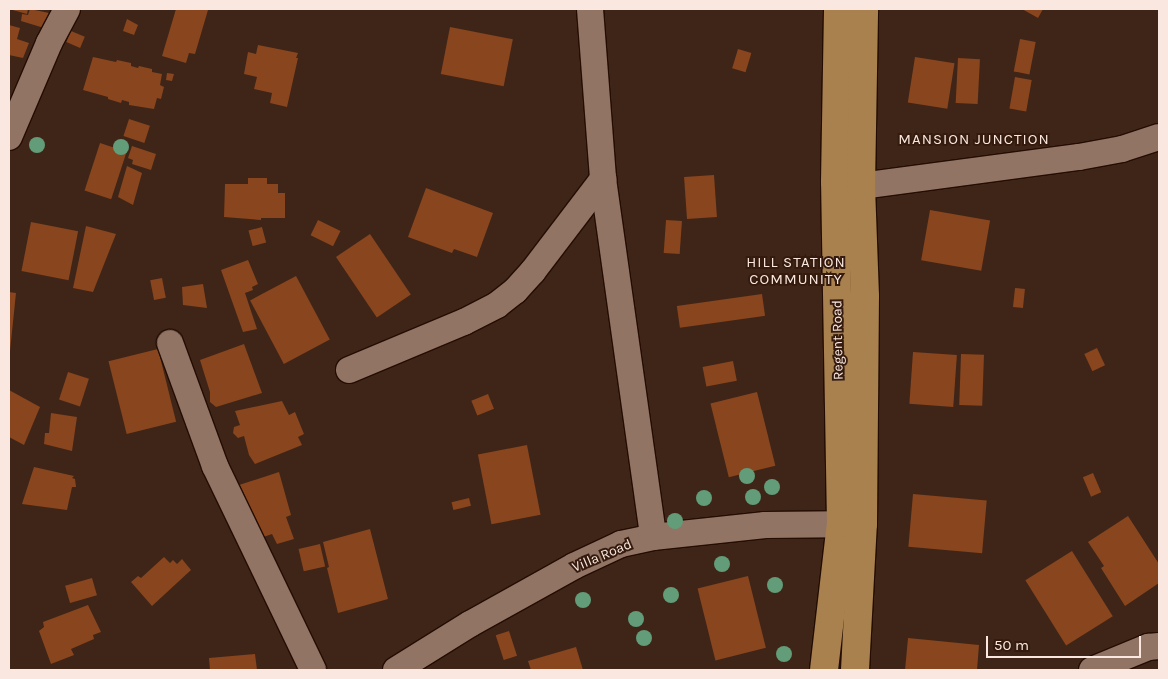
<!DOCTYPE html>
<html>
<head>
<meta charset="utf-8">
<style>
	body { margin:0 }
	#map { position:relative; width:1168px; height:679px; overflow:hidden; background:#3e2518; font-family:Karla,sans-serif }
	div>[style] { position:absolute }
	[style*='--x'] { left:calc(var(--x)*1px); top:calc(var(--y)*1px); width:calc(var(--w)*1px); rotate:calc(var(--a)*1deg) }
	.building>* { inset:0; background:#89451d; transform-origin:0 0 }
	.roads { filter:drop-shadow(1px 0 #240d03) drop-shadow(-1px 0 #240d03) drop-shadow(0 1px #240d03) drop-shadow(0 -1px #240d03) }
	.minor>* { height:26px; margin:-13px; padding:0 13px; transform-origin:13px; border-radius:13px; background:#927464 }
	.major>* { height:28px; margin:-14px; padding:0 14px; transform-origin:14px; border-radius:14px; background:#a8814f }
	.trees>* { width:16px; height:16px; margin:-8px; border-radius:50%; background:#629c79 }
	span { translate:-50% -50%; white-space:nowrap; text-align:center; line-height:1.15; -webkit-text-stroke:4px #341b0e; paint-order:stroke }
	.street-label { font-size:14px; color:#fae8e0 }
	.neighbourhood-label { font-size:15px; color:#fae8e0; letter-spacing:1px }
	.frame { position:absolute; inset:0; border:10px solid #fae8e0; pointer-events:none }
	.scale { position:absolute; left:986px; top:636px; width:155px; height:22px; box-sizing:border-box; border:2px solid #fae8e0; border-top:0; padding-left:6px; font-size:15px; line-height:18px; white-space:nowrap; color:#fae8e0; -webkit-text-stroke:4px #341b0e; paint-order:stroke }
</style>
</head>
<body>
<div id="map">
	<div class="building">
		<div style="clip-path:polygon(9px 9px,28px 9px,27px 14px)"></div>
		<div style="clip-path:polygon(30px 9px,49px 13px,44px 28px,21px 21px,22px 14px,28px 15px)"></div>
		<div style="clip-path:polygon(176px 9px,208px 10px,195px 54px,189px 53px,186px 63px,162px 56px)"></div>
		<div style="clip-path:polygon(1022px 9px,1043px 9px,1038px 18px)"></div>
		<div style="clip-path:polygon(127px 19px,138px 25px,134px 35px,123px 31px)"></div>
		<div style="clip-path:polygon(9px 25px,20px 28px,17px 39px,29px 43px,23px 58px,9px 55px)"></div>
		<div style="left:450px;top:27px;width:64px;height:48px;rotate:11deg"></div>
		<div style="left:71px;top:31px;width:15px;height:12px;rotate:23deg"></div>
		<div style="left:1020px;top:39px;width:16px;height:33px;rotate:11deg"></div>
		<div style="clip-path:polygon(258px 45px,298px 53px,296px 58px,298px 58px,287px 107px,270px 103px,272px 93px,254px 89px,257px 77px,244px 74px,248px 52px,256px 54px)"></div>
		<div style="left:738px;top:49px;width:14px;height:20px;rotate:17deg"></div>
		<div style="clip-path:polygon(93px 57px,116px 62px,117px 60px,131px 63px,131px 66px,138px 68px,139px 66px,152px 69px,152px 72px,162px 74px,160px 85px,164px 87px,161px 99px,157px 98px,154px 109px,129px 105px,129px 102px,122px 100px,121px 103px,108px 99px,108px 97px,83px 90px)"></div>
		<div style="left:915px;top:57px;width:40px;height:46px;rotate:9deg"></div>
		<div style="left:958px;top:58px;width:22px;height:45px;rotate:3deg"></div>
		<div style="clip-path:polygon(167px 73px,174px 74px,172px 81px,166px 80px)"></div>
		<div style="left:1015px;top:77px;width:17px;height:32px;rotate:10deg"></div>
		<div style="left:129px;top:119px;width:22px;height:18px;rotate:18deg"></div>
		<div style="left:100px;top:143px;width:28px;height:50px;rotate:18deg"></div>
		<div style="clip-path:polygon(132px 146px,156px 154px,151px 170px,132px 164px,133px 160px,128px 158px)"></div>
		<div style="clip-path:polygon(127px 166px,142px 173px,133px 205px,118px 197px)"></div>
		<div style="left:714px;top:175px;width:42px;height:30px;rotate:86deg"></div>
		<div style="clip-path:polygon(248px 178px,267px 178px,267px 184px,278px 184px,278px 193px,285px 193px,285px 218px,261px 218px,261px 220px,224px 217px,225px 184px,248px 184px)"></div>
		<div style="clip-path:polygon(426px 188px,493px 213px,477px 257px,454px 249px,452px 253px,408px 237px)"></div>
		<div style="left:930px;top:210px;width:61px;height:51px;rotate:10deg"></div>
		<div style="left:318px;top:220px;width:25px;height:17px;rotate:26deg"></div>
		<div style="left:666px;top:220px;width:16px;height:33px;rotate:4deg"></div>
		<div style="left:31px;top:222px;width:48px;height:50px;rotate:11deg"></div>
		<div style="clip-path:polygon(86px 226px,116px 234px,93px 292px,73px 288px)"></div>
		<div style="left:262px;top:227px;width:16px;height:14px;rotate:75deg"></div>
		<div style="left:370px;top:234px;width:73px;height:41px;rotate:56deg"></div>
		<div style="clip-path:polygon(248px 260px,258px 284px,252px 287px,253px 290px,245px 293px,257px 329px,243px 332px,221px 270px)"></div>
		<div style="left:296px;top:276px;width:72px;height:52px;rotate:62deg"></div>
		<div style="left:162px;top:278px;width:20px;height:12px;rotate:79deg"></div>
		<div style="clip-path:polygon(203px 284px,207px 308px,183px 305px,182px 287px)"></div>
		<div style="left:1015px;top:288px;width:10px;height:19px;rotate:6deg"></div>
		<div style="clip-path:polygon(9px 292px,16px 293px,10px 351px,9px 351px)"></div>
		<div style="left:762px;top:294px;width:22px;height:86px;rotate:82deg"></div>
		<div style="clip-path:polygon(244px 344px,262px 393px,216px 407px,210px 402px,210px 392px,200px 360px)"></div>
		<div style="left:1097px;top:348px;width:19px;height:14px;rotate:65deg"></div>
		<div style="left:158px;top:349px;width:75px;height:51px;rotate:76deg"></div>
		<div style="left:913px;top:352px;width:44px;height:52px;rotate:4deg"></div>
		<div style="left:961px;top:354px;width:23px;height:51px;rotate:2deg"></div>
		<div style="left:733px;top:361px;width:20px;height:31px;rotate:79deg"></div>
		<div style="left:68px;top:372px;width:22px;height:29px;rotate:18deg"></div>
		<div style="clip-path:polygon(9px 390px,40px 407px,24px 445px,9px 437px)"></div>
		<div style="left:757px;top:392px;width:76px;height:48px;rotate:76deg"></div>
		<div style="left:488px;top:394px;width:16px;height:18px;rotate:68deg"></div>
		<div style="clip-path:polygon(282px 401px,289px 415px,295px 412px,304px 434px,298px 437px,302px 445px,255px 464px,249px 455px,244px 436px,238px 438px,233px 433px,234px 427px,240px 425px,235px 411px)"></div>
		<div style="clip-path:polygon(51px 413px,77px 417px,72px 451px,44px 444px,45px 433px,49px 433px)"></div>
		<div style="left:527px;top:445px;width:71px;height:50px;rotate:79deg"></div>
		<div style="clip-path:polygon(34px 467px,74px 476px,72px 478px,75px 479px,76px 487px,72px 487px,67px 510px,22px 504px)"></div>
		<div style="clip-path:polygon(279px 472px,291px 515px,286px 517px,294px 539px,277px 544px,272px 534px,258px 539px,239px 485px)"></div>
		<div style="left:1093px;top:473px;width:21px;height:11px;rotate:67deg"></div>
		<div style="left:913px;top:494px;width:74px;height:53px;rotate:5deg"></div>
		<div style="left:469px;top:498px;width:8px;height:18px;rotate:76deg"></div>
		<div style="clip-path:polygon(1128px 516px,1159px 564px,1159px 583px,1125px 606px,1101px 568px,1104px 566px,1088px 542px)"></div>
		<div style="clip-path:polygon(370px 529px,388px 599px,338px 613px,327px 568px,329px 567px,323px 542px)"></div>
		<div style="left:320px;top:544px;width:23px;height:22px;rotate:77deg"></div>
		<div style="left:1072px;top:551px;width:77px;height:55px;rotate:58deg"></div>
		<div style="clip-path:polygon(164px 557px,170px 563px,173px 560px,177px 564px,182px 559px,191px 570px,152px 606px,131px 582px,138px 576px,141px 578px)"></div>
		<div style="left:748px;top:576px;width:74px;height:52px;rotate:76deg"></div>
		<div style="left:92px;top:578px;width:18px;height:28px;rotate:74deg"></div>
		<div style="clip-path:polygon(88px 605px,101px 632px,93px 635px,94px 639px,71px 649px,74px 655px,51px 664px,39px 631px,44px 627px,43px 622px)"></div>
		<div style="left:509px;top:631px;width:26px;height:14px;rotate:72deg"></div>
		<div style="clip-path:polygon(908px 638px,979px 645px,977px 670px,905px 670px)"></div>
		<div style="clip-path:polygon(576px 647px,583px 670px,531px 670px,528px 661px)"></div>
		<div style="clip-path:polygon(255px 654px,257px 670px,210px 670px,209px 658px)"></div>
	</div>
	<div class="roads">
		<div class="minor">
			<div style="--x:590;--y:9;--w:170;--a:85.6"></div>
			<div style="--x:603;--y:179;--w:361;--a:82"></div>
			<div style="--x:9;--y:137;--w:102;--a:-66.9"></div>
			<div style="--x:49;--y:43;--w:38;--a:-62"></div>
			<div style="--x:840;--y:183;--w:21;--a:8"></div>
			<div style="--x:861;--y:186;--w:220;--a:-7.6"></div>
			<div style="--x:1079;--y:157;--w:44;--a:-10.5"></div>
			<div style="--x:1122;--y:149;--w:39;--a:-18"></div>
			<div style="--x:170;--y:343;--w:131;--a:69.9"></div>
			<div style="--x:215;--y:466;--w:226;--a:64.3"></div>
			<div style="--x:349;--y:370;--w:125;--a:-22.7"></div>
			<div style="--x:464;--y:322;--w:37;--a:-27"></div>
			<div style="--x:497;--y:305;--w:23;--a:-38"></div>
			<div style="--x:515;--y:291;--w:27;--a:-48"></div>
			<div style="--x:533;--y:271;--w:116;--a:-52.7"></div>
			<div style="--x:396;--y:670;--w:87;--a:-31.9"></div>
			<div style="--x:470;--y:624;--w:119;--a:-29.1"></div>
			<div style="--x:574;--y:566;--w:52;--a:-25.1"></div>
			<div style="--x:621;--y:544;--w:33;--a:-12"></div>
			<div style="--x:653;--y:537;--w:113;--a:-6.1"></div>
			<div style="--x:765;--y:525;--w:98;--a:-0.6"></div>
			<div style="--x:1092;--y:670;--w:61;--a:-22.3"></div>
			<div style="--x:1148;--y:647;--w:11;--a:-5"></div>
		</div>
		<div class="major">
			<div style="--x:824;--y:670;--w:148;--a:-83.4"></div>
			<div style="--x:841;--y:523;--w:341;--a:-91"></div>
			<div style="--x:835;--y:182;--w:173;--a:-89"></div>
			<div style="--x:855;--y:670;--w:146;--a:-86.9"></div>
			<div style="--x:863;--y:524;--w:228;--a:-89.5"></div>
			<div style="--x:865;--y:296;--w:110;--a:-92.1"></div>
			<div style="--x:861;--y:186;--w:177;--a:-89"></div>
		</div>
	</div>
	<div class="trees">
		<div style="left:37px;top:145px"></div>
		<div style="left:121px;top:147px"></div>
		<div style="left:747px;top:476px"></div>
		<div style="left:772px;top:487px"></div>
		<div style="left:753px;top:497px"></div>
		<div style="left:704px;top:498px"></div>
		<div style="left:675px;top:521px"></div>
		<div style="left:722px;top:564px"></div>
		<div style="left:775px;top:585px"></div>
		<div style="left:671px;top:595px"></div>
		<div style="left:583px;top:600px"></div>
		<div style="left:636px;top:619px"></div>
		<div style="left:644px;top:638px"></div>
		<div style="left:784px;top:654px"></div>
	</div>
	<div class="street-label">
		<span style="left:838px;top:340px;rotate:-91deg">Regent Road</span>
		<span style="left:602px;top:556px;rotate:-23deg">Villa Road</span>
	</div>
	<div class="neighbourhood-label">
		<span style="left:974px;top:140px">MANSION JUNCTION</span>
		<span style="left:796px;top:271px">HILL STATION<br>COMMUNITY</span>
	</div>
	<div class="frame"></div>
	<div class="scale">50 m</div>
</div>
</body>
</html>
